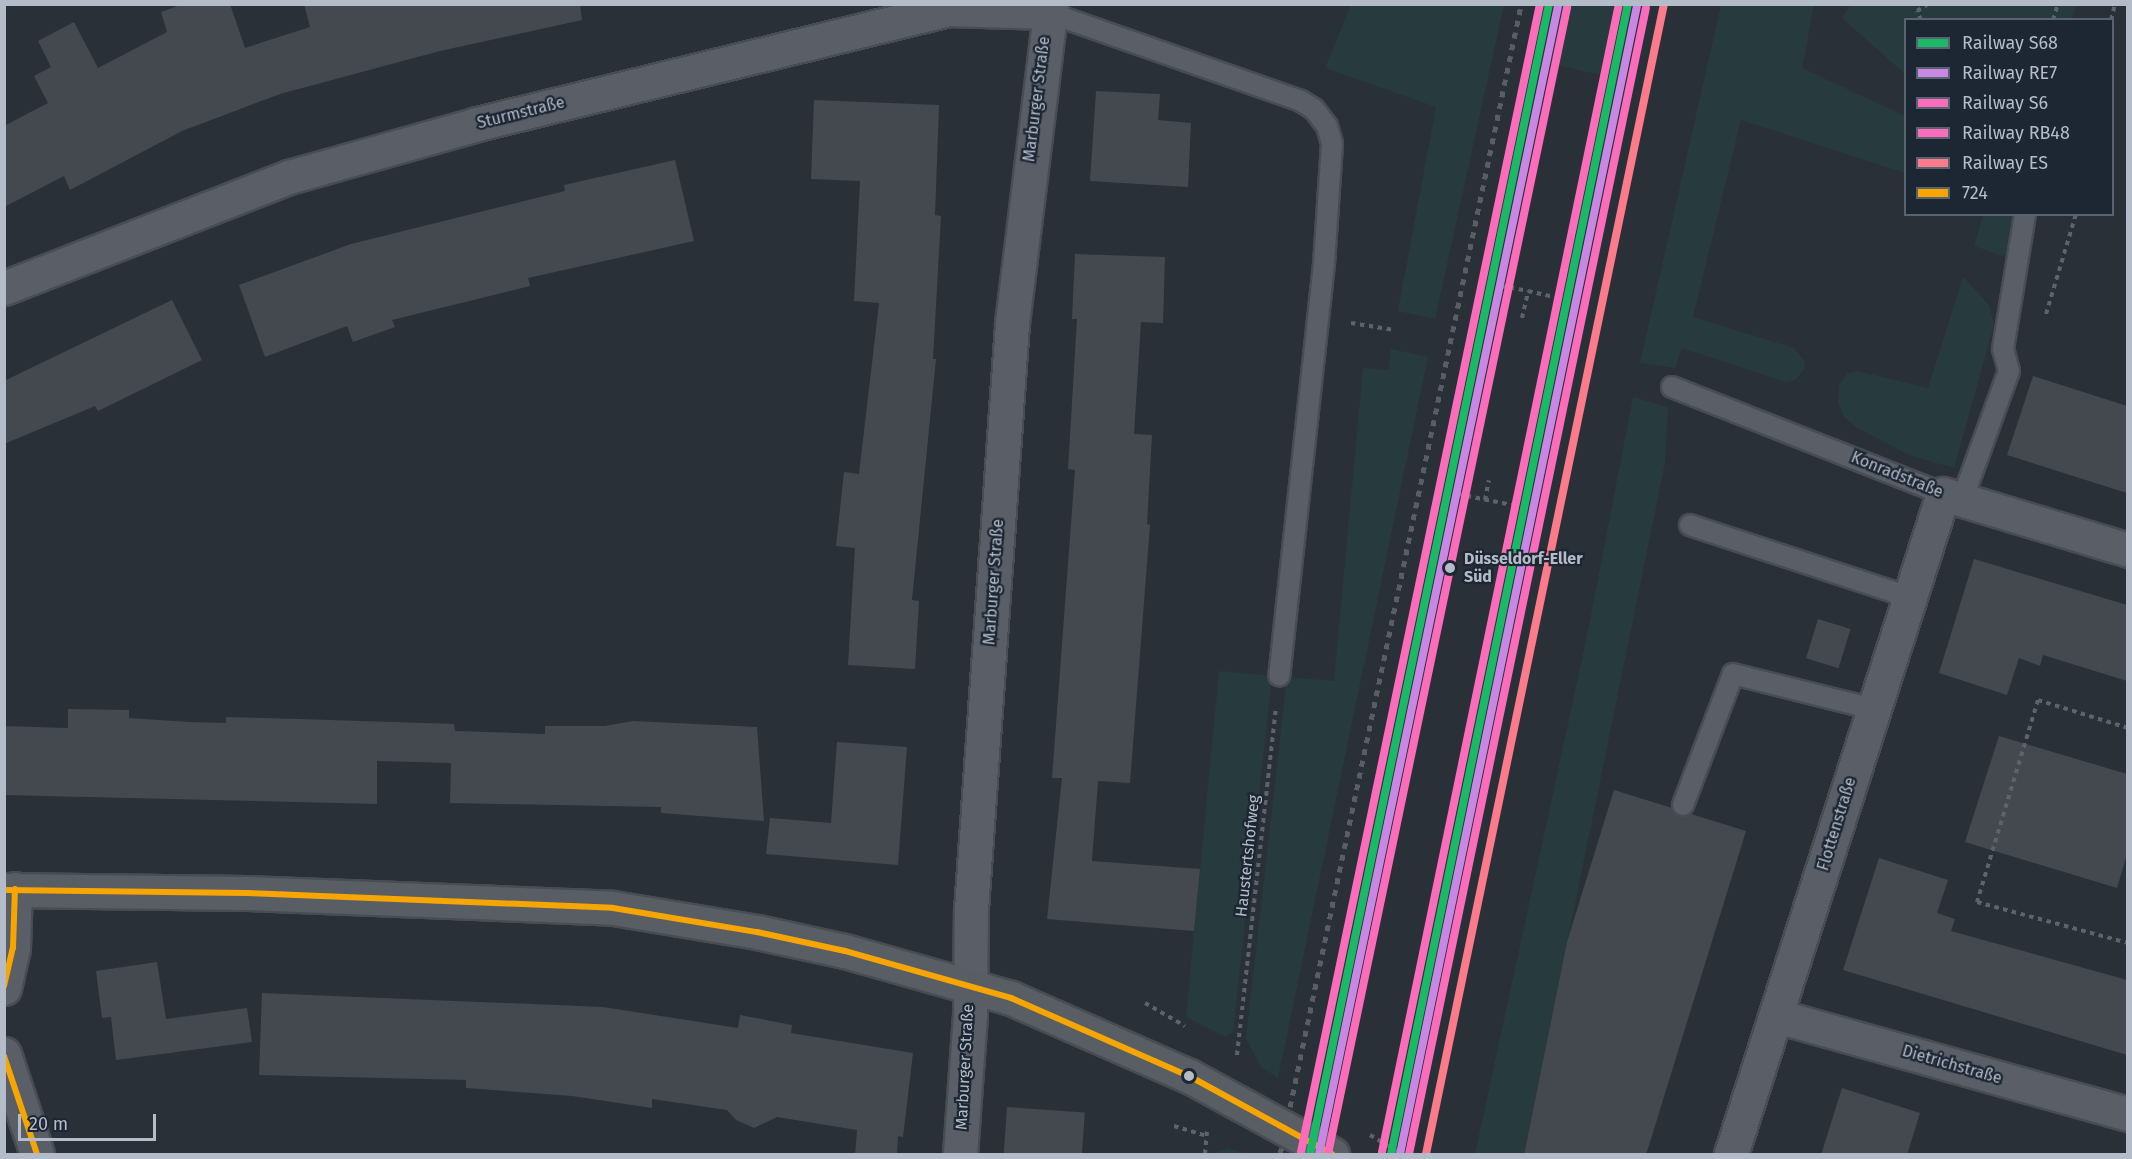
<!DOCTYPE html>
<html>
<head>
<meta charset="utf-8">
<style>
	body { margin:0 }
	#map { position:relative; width:2132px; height:1159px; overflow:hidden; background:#2a3038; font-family:"Fira Sans",sans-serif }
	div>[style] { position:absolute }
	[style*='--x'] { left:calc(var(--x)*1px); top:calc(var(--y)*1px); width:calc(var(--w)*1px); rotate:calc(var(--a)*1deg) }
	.green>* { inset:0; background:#273a3e }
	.building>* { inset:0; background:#444950; transform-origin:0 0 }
	.path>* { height:4px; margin-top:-2px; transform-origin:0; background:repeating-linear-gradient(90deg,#5d636a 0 4.5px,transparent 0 9px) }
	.roads { filter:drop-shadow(2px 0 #484c53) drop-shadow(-2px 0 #484c53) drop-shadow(0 2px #484c53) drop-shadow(0 -2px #484c53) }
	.lane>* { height:20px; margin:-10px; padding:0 10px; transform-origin:10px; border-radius:10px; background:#5a5e66 }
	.street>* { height:33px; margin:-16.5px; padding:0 16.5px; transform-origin:16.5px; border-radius:16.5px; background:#5a5e66 }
	.secondary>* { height:33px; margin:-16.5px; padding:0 16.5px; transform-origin:16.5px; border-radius:16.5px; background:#595d64 }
	.rail>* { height:4.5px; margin-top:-2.25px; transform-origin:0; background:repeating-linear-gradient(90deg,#595d64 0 6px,transparent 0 12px) }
	.bus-1>* { height:6px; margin:-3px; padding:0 3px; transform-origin:3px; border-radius:3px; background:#f7a600 }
	.rail-1>* { height:8px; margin:-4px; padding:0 4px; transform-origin:4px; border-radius:4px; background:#1ab867 }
	.rail-2>* { height:8px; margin:-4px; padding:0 4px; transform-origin:4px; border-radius:4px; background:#c787e3 }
	.rail-3>* { height:8px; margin:-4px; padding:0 4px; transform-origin:4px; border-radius:4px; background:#fb6dba }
	.rail-4>* { height:8px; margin:-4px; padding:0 4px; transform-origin:4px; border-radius:4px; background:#fb6dba }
	.rail-5>* { height:8px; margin:-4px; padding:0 4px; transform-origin:4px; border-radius:4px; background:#fb7b8d }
	.dots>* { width:16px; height:16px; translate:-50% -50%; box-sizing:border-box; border:3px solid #1d2633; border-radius:50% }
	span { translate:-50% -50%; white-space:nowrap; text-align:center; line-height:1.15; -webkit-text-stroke:4.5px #1d2633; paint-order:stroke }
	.street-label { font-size:16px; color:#b4bcc9 }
	.stop-label { font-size:16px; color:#b4bcc9; font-weight:700 }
	.left { translate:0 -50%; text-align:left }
	.frame { position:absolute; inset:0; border:6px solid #b4bcc9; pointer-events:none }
	.legend { position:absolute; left:1904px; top:18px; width:210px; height:198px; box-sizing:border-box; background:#1d2633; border:2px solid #59626f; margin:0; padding:8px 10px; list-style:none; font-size:18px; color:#b4bcc9 }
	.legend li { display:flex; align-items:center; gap:12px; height:30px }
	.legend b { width:30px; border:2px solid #59626f }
	.scale { position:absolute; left:18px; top:1114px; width:138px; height:27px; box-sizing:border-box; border:3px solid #b4bcc9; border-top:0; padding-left:8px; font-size:18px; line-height:21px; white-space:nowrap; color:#b4bcc9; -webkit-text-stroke:4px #1d2633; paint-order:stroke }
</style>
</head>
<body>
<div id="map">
	<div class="green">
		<div style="clip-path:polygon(1351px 5px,1504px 5px,1435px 319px,1398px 311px,1436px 107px,1325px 68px)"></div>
		<div style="clip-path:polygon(1560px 5px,1616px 5px,1601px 75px,1547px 63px)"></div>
		<div style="clip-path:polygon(1721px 5px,1814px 5px,1802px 68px,1905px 116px,1905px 173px,1741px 120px,1693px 317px,1794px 348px,1804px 360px,1805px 369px,1795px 380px,1785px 382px,1682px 348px,1675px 368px,1640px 363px)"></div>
		<div style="clip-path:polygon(1850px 5px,1850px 4px,2077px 5px,2071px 19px,1906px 20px,1905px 74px,1842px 18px)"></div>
		<div style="clip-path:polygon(1983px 215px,2017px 215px,2008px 258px,1974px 246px)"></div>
		<div style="clip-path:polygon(1963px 277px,1989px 305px,1994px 325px,1954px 468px,1909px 455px,1856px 427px,1844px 417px,1838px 402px,1839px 386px,1847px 374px,1857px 371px,1928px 388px)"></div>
		<div style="clip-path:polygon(1391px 349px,1428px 357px,1278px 1078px,1261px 1067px,1246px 1038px,1287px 677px,1334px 681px,1363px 368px,1388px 370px)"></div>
		<div style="clip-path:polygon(1633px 397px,1668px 407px,1665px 463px,1524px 1154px,1475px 1154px,1587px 636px)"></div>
		<div style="clip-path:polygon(1219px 671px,1272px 676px,1233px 1032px,1226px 1037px,1186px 1017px)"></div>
		<div style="clip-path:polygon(1227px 1148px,1246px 1154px,1213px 1154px)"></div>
	</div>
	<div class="building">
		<div style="clip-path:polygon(183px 4px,230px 4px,245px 48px,310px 27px,304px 4px,580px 4px,582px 20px,440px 51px,280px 94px,182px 131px,70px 190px,64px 176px,4px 207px,4px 126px,48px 103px,34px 76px,51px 67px,38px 41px,74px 22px,98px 68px,167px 32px,161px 12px)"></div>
		<div style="clip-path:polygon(1096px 91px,1160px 94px,1158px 120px,1191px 123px,1188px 187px,1090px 181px)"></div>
		<div style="clip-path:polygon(814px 100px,939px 105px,935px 215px,941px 216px,933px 359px,936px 359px,912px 600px,919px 601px,915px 669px,848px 665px,855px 548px,836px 546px,844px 472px,859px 474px,879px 303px,854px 301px,860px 181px,811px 179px)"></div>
		<div style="clip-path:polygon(675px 160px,694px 241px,528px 278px,530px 286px,392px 320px,395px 327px,353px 342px,347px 326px,265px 357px,239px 285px,351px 244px,565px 191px,564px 185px)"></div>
		<div style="clip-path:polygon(1075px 254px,1165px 257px,1163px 323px,1141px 322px,1134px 434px,1152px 435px,1147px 524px,1150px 525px,1130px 783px,1098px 781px,1092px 861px,1200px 869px,1194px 931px,1047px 919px,1062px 778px,1052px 778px,1075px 470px,1068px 469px,1077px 319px,1072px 319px)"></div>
		<div style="clip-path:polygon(172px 300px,202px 360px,98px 411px,95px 406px,4px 444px,4px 381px)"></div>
		<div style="clip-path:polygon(2033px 376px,2127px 406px,2127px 493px,2007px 455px)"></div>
		<div style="clip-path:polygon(1974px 559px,2127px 605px,2127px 681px,2043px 655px,2040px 666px,2019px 658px,2007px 695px,1939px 673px)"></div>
		<div style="left:1818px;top:619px;width:34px;height:41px;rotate:17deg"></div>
		<div style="clip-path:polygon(68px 709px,129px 710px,129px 718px,189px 722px,226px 723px,226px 717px,299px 719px,454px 724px,455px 731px,545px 734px,545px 726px,605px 726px,633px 721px,757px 727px,764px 821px,661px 813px,661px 807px,450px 803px,451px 763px,377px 761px,377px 804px,4px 795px,4px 726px,68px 728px)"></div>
		<div style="clip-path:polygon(1999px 736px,2127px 774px,2127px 854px,2117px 888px,1965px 842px)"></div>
		<div style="clip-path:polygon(837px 742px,907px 747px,898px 865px,766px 854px,770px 818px,831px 823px)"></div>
		<div style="clip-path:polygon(1614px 790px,1672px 808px,1679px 816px,1691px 814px,1746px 831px,1646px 1155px,1524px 1155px,1567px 942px)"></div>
		<div style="clip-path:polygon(1879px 858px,1948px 880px,1937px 913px,1955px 919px,1951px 931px,2127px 980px,2127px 1055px,1843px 970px)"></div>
		<div style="clip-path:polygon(157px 962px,166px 1019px,247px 1008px,252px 1042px,116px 1060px,111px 1017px,102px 1018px,96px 971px)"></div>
		<div style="clip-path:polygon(262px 993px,603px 1007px,738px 1028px,740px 1015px,792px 1025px,791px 1033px,913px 1053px,903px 1137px,898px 1136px,897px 1155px,855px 1155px,857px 1130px,777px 1117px,754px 1128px,736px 1120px,727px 1110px,652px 1099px,652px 1108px,572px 1096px,466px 1088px,466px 1080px,259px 1075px)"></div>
		<div style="clip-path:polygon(1842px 1088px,1920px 1113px,1907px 1155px,1821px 1155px)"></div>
		<div style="left:1007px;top:1107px;width:78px;height:48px;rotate:4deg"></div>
	</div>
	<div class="path">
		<div style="--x:1921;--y:20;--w:10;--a:-114"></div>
		<div style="--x:1917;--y:11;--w:13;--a:-32"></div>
		<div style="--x:2053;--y:20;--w:17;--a:-73"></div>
		<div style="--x:2111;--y:20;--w:16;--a:-76"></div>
		<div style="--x:1501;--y:286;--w:27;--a:10"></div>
		<div style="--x:2046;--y:314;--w:104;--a:-73.3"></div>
		<div style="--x:1522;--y:318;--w:28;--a:-77"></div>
		<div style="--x:1528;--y:291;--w:27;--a:13"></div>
		<div style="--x:1351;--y:323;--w:44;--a:9.2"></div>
		<div style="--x:1458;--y:494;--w:55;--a:11.5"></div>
		<div style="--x:1485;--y:500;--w:20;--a:-79"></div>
		<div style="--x:2128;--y:728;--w:94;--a:-162.7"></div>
		<div style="--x:2038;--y:700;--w:211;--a:106.8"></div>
		<div style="--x:1977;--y:902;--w:156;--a:15.2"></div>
		<div style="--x:1145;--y:1003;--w:46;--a:29.9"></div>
		<div style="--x:1237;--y:1055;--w:349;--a:-83.6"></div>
		<div style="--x:1174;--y:1126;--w:34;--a:17"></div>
		<div style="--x:1370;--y:1135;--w:37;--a:31"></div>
		<div style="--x:1205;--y:1154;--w:23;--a:-85"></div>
	</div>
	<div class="roads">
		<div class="lane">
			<div style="--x:1047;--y:12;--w:269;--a:19.3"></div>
			<div style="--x:1301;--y:101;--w:15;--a:32"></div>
			<div style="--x:1314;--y:109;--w:21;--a:53"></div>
			<div style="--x:1327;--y:126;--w:19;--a:74"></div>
			<div style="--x:1332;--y:144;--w:120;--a:93.8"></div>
			<div style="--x:1324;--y:264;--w:414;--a:96.2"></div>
			<div style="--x:1672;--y:387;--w:291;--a:21.5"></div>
			<div style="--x:1962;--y:500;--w:137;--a:-70"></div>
			<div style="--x:2009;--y:371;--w:23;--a:-105"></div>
			<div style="--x:2003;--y:349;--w:137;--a:-80.7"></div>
			<div style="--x:1690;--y:525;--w:231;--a:18.2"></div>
			<div style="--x:1683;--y:805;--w:140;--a:-69.1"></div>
			<div style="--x:1733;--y:674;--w:144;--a:14"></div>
		</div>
		<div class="street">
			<div style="--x:4;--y:288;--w:306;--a:-21.3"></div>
			<div style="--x:289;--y:177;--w:195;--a:-15.7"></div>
			<div style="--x:477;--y:124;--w:484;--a:-13.7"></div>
			<div style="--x:947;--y:9;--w:100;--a:1.7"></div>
			<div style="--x:4;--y:988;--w:41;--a:-77.3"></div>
			<div style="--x:13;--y:948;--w:59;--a:-88.1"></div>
			<div style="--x:1777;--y:1016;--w:364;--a:15.6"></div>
			<div style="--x:4;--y:1054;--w:105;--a:71.7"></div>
			<div style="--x:960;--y:1154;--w:138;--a:-85.9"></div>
			<div style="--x:970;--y:1016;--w:106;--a:-89.5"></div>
			<div style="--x:971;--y:910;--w:588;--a:-86"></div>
			<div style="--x:1012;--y:323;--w:321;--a:-83"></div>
			<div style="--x:1731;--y:1154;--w:693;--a:-72.19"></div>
			<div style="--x:1943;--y:494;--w:193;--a:16.8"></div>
		</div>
		<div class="secondary">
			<div style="--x:4;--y:890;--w:243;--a:0.7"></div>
			<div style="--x:247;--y:893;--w:366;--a:2.3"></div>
			<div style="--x:613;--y:908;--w:146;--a:9.5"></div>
			<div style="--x:757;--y:932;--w:90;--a:12.2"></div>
			<div style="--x:845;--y:951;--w:173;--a:15.8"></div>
			<div style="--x:1011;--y:998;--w:194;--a:23.7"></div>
			<div style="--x:1189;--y:1076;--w:163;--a:28.6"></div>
		</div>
	</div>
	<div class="rail">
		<div style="--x:1280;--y:1154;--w:1175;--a:-78.16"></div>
	</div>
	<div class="bus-1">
		<div style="--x:4;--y:890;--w:243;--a:0.7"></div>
		<div style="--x:247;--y:893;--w:366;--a:2.3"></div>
		<div style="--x:613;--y:908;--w:146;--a:9.5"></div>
		<div style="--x:757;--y:932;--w:90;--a:12.2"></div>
		<div style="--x:845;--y:951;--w:173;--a:15.8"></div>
		<div style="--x:1011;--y:998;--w:194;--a:23.7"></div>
		<div style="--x:1189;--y:1076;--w:163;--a:28.6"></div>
		<div style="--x:4;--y:986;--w:39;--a:-77"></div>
		<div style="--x:13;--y:948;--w:59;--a:-88.1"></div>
		<div style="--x:4;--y:1056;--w:103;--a:71.4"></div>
	</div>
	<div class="rail-1">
		<div style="--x:1310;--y:1154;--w:1175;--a:-78.26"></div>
		<div style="--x:1391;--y:1154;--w:1174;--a:-78.36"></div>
	</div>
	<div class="rail-2">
		<div style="--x:1319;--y:1154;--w:1173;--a:-78.24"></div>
		<div style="--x:1400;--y:1154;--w:1172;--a:-78.34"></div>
	</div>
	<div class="rail-3">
		<div style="--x:1301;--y:1152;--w:1173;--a:-78.24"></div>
		<div style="--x:1382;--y:1152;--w:1172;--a:-78.34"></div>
	</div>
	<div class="rail-4">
		<div style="--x:1328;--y:1154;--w:1171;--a:-78.22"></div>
		<div style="--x:1409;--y:1154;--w:1170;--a:-78.32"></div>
	</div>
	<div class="rail-5">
		<div style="--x:1426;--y:1154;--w:1174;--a:-78.31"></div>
	</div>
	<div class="dots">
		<div style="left:1450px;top:568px;background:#b4bcc9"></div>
		<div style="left:1189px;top:1076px;background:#b4bcc9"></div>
	</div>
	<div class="street-label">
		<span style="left:1037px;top:99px;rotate:-83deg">Marburger Straße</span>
		<span style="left:521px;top:113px;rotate:-14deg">Sturmstraße</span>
		<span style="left:1897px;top:475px;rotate:22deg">Konradstraße</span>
		<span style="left:994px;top:582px;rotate:-86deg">Marburger Straße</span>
		<span style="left:1837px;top:824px;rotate:-73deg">Flottenstraße</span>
		<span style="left:1248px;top:856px;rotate:-84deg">Haustertshofweg</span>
		<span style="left:1952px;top:1065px;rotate:16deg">Dietrichstraße</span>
		<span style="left:965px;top:1067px;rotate:-87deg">Marburger Straße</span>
	</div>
	<div class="stop-label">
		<span class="left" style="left:1464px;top:568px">Düsseldorf-Eller<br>Süd</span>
	</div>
	<div class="frame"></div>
	<ul class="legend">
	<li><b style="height:8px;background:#1ab867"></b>Railway S68</li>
	<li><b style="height:8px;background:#c787e3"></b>Railway RE7</li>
	<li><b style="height:8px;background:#fb6dba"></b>Railway S6</li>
	<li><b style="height:8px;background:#fb6dba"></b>Railway RB48</li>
	<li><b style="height:8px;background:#fb7b8d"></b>Railway ES</li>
	<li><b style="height:8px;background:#f7a600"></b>724</li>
	</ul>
	<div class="scale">20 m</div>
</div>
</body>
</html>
